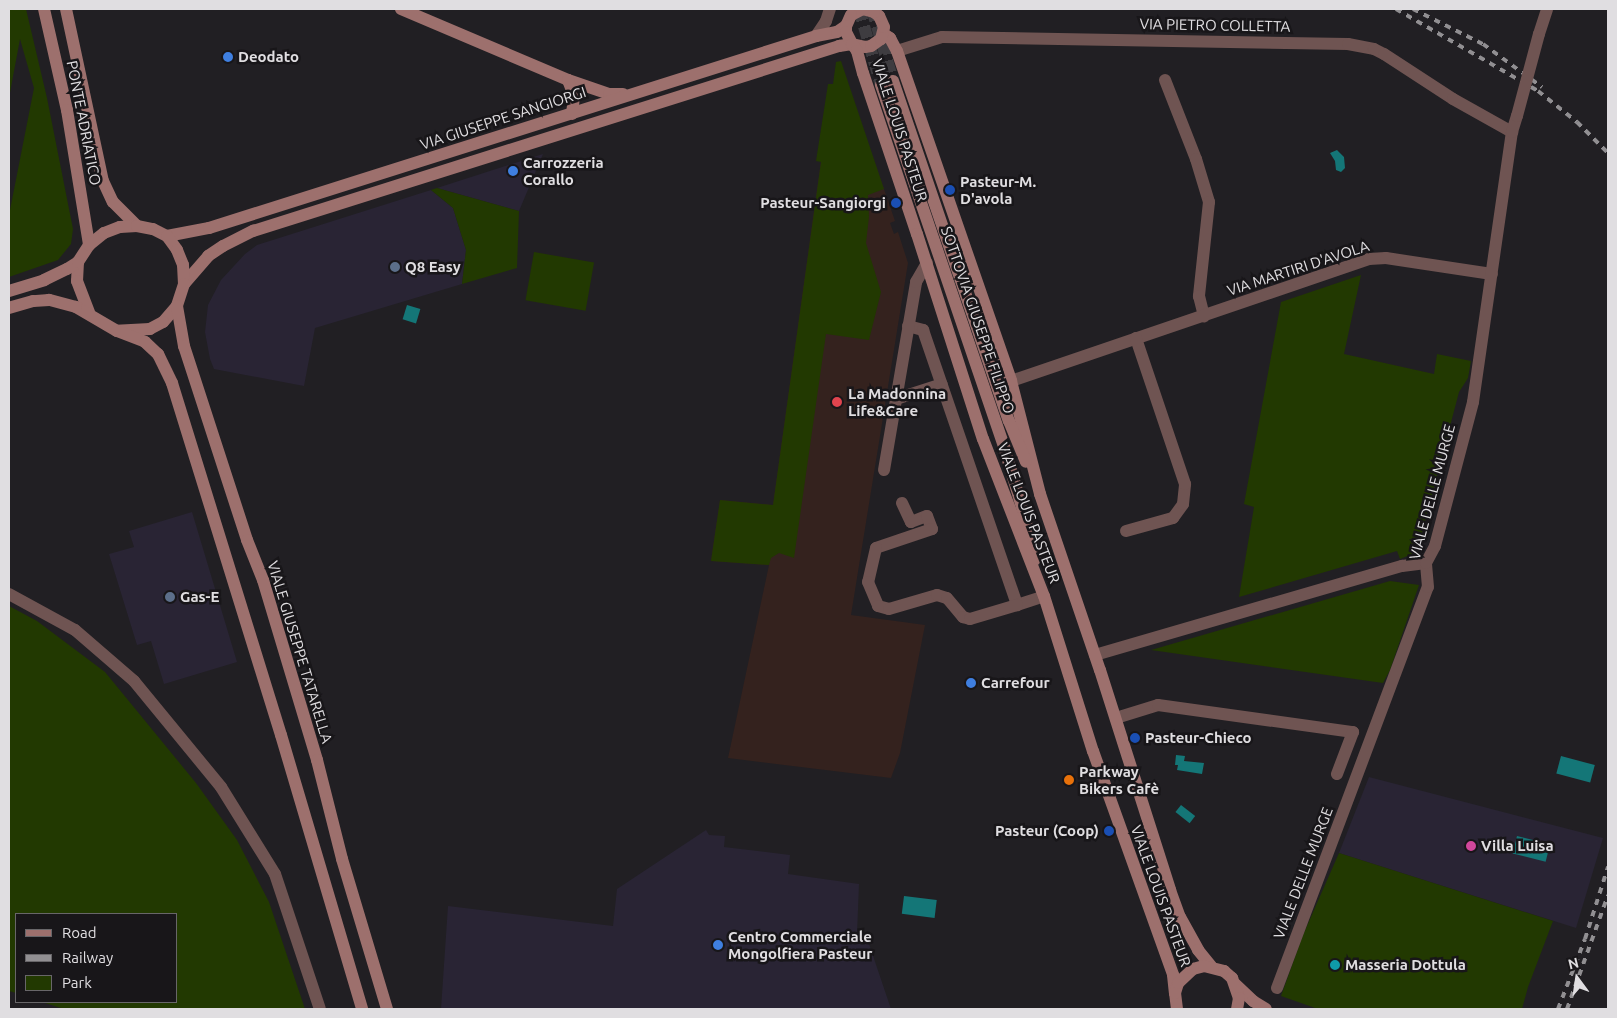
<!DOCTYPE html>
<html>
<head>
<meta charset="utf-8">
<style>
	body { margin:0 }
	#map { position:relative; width:1617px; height:1018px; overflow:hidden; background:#211f23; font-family:Ubuntu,sans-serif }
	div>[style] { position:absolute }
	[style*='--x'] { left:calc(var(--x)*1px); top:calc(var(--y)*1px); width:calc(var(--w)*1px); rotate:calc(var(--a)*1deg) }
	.commercial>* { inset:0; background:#292434 }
	.medical>* { inset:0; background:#34221e }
	.green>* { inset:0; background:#223901; transform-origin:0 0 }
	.water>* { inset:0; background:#147677; transform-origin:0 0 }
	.secondary-tunnel>* { height:12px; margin-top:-6px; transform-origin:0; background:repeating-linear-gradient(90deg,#3e3c40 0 12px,transparent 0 18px) }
	.street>* { height:12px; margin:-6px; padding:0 6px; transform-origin:6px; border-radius:6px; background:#6f5452 }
	.secondary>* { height:12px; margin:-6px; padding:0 6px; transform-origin:6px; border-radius:6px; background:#9d706d }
	.rail>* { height:4px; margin-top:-2px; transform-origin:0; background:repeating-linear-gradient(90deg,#918f92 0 6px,transparent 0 12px) }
	.street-bridge>* { height:12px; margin:-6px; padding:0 6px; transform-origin:6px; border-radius:6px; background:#6f5452 }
	.dots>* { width:14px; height:14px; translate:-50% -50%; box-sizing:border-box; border:2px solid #181619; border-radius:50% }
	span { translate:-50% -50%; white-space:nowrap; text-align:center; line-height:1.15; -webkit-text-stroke:5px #181619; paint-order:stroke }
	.street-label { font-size:15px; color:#e0dee1 }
	.poi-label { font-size:15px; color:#e0dee1; font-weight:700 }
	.left { translate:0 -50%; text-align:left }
	.right { translate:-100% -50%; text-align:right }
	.frame { position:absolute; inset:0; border:10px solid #e0dee1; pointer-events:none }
	.legend { position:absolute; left:15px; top:913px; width:162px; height:90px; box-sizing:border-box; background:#181619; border:1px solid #686669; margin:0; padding:6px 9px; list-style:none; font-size:15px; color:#e0dee1 }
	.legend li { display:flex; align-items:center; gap:10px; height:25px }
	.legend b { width:25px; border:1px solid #686669 }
	.north { position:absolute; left:1552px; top:953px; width:50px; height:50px; -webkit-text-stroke:4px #181619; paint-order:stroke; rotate:346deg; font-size:14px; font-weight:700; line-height:20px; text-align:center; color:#e0dee1 }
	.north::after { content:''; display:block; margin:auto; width:18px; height:22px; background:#e0dee1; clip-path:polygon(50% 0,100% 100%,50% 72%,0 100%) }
</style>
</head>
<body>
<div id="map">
	<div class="commercial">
		<div style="clip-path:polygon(543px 154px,519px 211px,437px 188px)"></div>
		<div style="clip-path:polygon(431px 190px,453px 208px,466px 250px,462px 284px,315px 328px,304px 386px,214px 369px,210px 359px,205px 332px,208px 305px,221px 280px,245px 254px,257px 245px)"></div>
		<div style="clip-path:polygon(192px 512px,237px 662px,164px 684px,151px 641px,137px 645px,109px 554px,134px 547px,129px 531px)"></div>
		<div style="clip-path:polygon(1369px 777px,1603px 838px,1576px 928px,1339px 853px)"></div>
		<div style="clip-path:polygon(706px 830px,709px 835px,725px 836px,724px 847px,790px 855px,788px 874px,859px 884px,857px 934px,866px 935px,891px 1009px,441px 1009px,448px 906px,613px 926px,617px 889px)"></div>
	</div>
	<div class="medical">
		<div style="clip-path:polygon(821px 161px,875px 163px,895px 221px,890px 223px,894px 234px,898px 232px,908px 263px,851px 615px,925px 625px,900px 753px,891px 778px,728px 758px,769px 565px,711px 561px,720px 500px,773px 505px)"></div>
	</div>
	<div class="green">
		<div style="clip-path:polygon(9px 9px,26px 9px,47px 98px,73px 229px,71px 244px,58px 260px,9px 277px,9px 215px,34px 88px,20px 39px,9px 98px)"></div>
		<div style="clip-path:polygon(841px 61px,884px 189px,868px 195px,869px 217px,866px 243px,881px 292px,869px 340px,826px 334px,794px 558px,779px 553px,771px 558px,769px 565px,711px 561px,720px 500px,773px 505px,821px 162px,816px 161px,828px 84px,833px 84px,836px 62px)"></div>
		<div style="clip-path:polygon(437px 188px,519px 211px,517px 268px,462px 284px,466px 250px,453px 208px,431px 190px)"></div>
		<div style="left:534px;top:252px;width:61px;height:49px;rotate:10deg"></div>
		<div style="clip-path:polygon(1361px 275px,1344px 354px,1434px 374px,1437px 354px,1471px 361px,1468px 378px,1459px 392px,1418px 548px,1415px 553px,1400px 559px,1397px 551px,1239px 597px,1254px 507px,1244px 504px,1281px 302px)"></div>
		<div style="clip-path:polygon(1390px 581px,1419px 585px,1390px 670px,1383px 683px,1151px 650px)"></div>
		<div style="clip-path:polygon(9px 606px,37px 621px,105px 672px,196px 783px,237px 840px,269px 902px,305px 1009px,64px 1009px,42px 1002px,176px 1002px,176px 914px,16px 914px,16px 993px,9px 991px)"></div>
		<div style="clip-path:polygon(1339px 853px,1553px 921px,1528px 987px,1522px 1009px,1318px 1009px,1281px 996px,1303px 935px)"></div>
	</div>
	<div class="water">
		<div style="clip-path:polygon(1337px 150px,1344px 157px,1345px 168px,1341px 172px,1336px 170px,1335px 161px,1330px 153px)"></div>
		<div style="left:407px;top:305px;width:14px;height:15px;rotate:17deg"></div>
		<div style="clip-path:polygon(1176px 755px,1185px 756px,1184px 761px,1204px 763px,1202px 774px,1177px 770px,1178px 765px,1175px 765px)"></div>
		<div style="left:1561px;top:756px;width:35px;height:18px;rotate:15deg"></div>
		<div style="left:1181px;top:805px;width:18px;height:9px;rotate:38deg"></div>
		<div style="left:1517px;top:836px;width:34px;height:18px;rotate:14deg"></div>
		<div style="left:904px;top:896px;width:33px;height:18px;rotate:7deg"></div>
	</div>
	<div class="secondary-tunnel">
		<div style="--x:859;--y:9;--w:79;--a:73.9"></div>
		<div style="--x:872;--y:9;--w:75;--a:73.7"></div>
	</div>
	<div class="street">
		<div style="--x:1539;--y:34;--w:26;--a:-72"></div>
		<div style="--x:816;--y:36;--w:18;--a:-56"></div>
		<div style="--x:826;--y:21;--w:13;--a:-72"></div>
		<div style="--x:897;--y:51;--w:47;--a:-17.3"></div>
		<div style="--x:942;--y:37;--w:406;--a:1"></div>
		<div style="--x:1348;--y:44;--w:26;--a:11"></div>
		<div style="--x:1374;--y:49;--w:11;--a:27"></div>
		<div style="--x:1384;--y:54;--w:82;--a:33.1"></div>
		<div style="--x:1453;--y:99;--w:68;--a:29.2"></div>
		<div style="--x:1165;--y:80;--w:85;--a:68.6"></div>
		<div style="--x:1196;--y:159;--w:45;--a:73.2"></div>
		<div style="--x:1209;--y:202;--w:95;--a:96.1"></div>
		<div style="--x:1199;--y:296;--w:21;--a:76"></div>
		<div style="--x:908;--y:326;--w:16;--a:15"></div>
		<div style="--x:923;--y:330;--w:291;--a:71.1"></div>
		<div style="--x:1017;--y:605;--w:28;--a:-18"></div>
		<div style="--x:1011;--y:381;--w:378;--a:-18.8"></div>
		<div style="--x:1369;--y:259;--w:17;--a:-3"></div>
		<div style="--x:1386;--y:258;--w:107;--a:8.6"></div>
		<div style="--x:896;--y:399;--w:48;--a:-18.1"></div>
		<div style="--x:884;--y:470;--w:191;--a:-80.3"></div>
		<div style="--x:916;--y:282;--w:22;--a:-60"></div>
		<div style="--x:902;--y:503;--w:21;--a:65"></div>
		<div style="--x:911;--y:522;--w:17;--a:-21"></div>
		<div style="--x:927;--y:516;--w:14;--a:69"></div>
		<div style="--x:932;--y:529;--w:59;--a:161.3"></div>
		<div style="--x:876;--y:548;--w:35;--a:103"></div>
		<div style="--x:868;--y:582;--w:26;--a:67"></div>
		<div style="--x:878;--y:606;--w:11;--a:15"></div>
		<div style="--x:889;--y:609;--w:50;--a:-16.3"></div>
		<div style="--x:937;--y:595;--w:10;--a:17"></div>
		<div style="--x:947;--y:598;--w:25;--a:50"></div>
		<div style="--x:963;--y:617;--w:7;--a:16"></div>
		<div style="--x:970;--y:619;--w:49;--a:-16.6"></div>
		<div style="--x:1126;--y:531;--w:49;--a:-15.5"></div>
		<div style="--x:1173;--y:518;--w:17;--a:-54"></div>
		<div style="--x:1183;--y:504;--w:20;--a:-84"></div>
		<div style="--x:1185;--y:484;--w:154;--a:-108.6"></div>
		<div style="--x:9;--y:594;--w:75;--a:28.6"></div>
		<div style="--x:75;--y:630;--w:78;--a:40.8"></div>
		<div style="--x:134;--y:681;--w:137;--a:50.6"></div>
		<div style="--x:221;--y:787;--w:102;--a:58.2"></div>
		<div style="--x:275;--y:874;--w:142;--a:71.6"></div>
		<div style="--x:1095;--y:655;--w:320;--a:-16.2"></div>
		<div style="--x:1402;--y:566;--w:24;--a:-7"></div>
		<div style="--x:1116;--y:718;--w:44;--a:-17.2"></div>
		<div style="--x:1158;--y:705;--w:197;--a:7.9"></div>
		<div style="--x:1353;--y:732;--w:45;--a:110.9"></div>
		<div style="--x:1277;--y:988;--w:428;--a:-69.4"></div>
		<div style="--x:1428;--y:587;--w:24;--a:-95"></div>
		<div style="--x:1426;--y:563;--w:19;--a:-62"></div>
		<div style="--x:1435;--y:546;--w:149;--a:-75.2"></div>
		<div style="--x:1473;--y:402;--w:273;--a:-81.8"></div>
		<div style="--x:1512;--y:132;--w:17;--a:-73"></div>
	</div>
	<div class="secondary">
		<div style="--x:44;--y:9;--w:104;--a:77.2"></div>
		<div style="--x:67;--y:110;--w:137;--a:80.7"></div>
		<div style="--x:66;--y:9;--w:176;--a:77.9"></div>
		<div style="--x:103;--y:181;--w:23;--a:65"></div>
		<div style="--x:113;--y:202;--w:34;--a:45"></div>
		<div style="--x:401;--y:9;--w:181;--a:23"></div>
		<div style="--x:568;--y:80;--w:43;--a:18.9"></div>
		<div style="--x:609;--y:94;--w:14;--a:0"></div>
		<div style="--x:883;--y:33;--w:9;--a:36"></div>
		<div style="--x:890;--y:38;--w:15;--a:62"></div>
		<div style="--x:897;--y:51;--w:349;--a:70.9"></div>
		<div style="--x:1011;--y:381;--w:117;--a:75.6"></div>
		<div style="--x:1040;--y:494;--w:186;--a:71.2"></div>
		<div style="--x:1100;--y:670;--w:231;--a:72.3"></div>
		<div style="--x:1170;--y:890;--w:29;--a:70"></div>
		<div style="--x:1180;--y:917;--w:38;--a:61"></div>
		<div style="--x:1198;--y:950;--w:21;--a:51"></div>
		<div style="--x:568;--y:80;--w:17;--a:69"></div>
		<div style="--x:574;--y:96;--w:18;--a:96"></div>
		<div style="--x:893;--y:81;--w:359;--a:71.2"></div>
		<div style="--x:1009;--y:421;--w:44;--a:67.5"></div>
		<div style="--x:881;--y:85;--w:385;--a:71.2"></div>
		<div style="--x:1005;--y:450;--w:67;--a:73.5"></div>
		<div style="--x:1024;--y:514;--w:47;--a:76.6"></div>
		<div style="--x:167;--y:236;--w:43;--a:-10.8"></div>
		<div style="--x:209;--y:228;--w:637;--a:-17.55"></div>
		<div style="--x:816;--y:36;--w:21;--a:-11"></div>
		<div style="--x:837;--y:32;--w:11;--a:-34"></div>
		<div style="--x:78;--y:262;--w:19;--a:93"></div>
		<div style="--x:77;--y:281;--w:34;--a:69"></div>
		<div style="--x:184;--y:284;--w:37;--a:-49"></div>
		<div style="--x:208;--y:256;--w:18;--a:-34"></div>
		<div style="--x:223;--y:246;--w:34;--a:-27"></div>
		<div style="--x:253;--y:231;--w:615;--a:-17.52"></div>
		<div style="--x:839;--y:46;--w:13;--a:-9"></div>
		<div style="--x:852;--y:44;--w:13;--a:13"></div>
		<div style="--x:865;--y:47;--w:6;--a:-9"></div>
		<div style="--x:871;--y:46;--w:12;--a:-35"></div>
		<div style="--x:881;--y:39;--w:12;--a:-76"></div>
		<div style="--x:884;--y:27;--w:12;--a:-114"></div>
		<div style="--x:879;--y:16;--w:6;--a:-141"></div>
		<div style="--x:874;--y:12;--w:11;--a:-165"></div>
		<div style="--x:863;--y:9;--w:13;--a:153"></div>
		<div style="--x:851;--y:15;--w:12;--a:114"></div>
		<div style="--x:846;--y:26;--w:6;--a:90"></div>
		<div style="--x:846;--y:32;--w:13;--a:63"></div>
		<div style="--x:852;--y:44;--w:9;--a:54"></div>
		<div style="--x:857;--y:51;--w:23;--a:75"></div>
		<div style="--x:863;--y:73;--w:170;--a:71.5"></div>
		<div style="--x:917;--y:234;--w:215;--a:72.2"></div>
		<div style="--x:983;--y:439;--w:168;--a:68.8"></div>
		<div style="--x:1044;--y:596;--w:163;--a:72.5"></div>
		<div style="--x:1093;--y:751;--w:238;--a:70.3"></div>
		<div style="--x:1173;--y:975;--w:18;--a:84"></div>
		<div style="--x:9;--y:291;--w:37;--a:-17"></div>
		<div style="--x:44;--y:280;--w:25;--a:-26"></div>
		<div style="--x:67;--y:269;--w:13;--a:-32"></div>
		<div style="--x:78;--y:262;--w:20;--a:-57"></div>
		<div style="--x:89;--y:245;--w:19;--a:-39"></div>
		<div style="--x:104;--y:233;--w:17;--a:-21"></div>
		<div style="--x:120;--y:227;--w:17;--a:-3"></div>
		<div style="--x:137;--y:226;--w:16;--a:11"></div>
		<div style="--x:153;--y:229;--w:16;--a:27"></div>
		<div style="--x:167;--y:236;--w:17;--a:54"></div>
		<div style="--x:177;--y:250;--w:16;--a:68"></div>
		<div style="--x:183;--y:265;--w:19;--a:87"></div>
		<div style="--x:184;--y:284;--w:23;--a:108"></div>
		<div style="--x:177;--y:306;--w:21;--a:131"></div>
		<div style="--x:163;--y:322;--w:15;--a:152"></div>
		<div style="--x:150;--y:329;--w:33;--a:177"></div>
		<div style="--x:117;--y:331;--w:48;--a:-149.7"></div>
		<div style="--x:76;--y:307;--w:28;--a:-165"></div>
		<div style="--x:49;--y:300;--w:16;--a:176"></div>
		<div style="--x:33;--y:301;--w:25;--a:164"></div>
		<div style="--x:177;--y:306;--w:41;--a:80.1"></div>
		<div style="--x:184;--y:346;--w:204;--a:72"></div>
		<div style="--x:247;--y:540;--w:43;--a:68.2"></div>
		<div style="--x:263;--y:580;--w:188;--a:73.3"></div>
		<div style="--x:317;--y:760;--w:102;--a:75.8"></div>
		<div style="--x:342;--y:859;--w:157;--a:73.3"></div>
		<div style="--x:117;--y:331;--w:30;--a:21"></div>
		<div style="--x:145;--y:342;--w:18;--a:43"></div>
		<div style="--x:158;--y:354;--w:32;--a:64"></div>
		<div style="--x:172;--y:383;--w:368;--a:72.8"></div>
		<div style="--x:281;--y:735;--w:286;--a:73.5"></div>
		<div style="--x:1235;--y:984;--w:25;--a:43"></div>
		<div style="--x:1253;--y:1001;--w:15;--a:32"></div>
		<div style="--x:1177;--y:1009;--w:16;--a:-97"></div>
		<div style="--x:1175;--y:993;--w:10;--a:-73"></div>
		<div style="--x:1178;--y:983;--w:21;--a:-43"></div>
		<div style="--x:1193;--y:969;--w:11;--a:-15"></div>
		<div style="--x:1204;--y:966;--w:21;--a:14"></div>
		<div style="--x:1224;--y:971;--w:11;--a:41"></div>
		<div style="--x:1232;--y:978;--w:21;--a:71"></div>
		<div style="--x:1239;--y:998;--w:11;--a:100"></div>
	</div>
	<div class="rail">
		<div style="--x:1396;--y:9;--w:164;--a:30"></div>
		<div style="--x:1538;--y:91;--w:50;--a:38.5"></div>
		<div style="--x:1577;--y:122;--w:44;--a:45"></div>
		<div style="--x:1413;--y:9;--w:78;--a:26.6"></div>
		<div style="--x:1483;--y:44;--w:73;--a:36.1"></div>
		<div style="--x:1558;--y:1009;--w:75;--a:-68.9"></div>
		<div style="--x:1585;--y:939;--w:76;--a:-72.3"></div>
		<div style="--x:1567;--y:1009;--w:121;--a:-70.2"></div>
	</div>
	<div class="street-bridge">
		<div style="--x:1517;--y:116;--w:85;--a:-75"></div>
	</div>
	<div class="dots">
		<div style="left:228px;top:57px;background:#3f7fe0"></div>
		<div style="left:513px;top:171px;background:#3f7fe0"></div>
		<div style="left:950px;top:190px;background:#1a4fb4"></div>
		<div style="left:896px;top:203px;background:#1a4fb4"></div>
		<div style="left:395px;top:267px;background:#5c6f8a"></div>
		<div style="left:837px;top:402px;background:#e0444e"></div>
		<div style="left:170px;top:597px;background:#5c6f8a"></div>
		<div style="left:971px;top:683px;background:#3f7fe0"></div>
		<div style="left:1135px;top:738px;background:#1a4fb4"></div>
		<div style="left:1069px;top:780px;background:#e8710a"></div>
		<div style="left:1109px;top:831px;background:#1a4fb4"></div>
		<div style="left:1471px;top:846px;background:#d1479c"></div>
		<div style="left:718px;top:945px;background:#3f7fe0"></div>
		<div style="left:1335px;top:965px;background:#0f9aa8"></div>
	</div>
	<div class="street-label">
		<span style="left:1215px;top:25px;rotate:1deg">VIA PIETRO COLLETTA</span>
		<span style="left:503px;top:118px;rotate:-18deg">VIA GIUSEPPE SANGIORGI</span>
		<span style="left:84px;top:123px;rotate:79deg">PONTE ADRIATICO</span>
		<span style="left:900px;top:130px;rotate:72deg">VIALE LOUIS PASTEUR</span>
		<span style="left:1298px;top:268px;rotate:-18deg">VIA MARTIRI D'AVOLA</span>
		<span style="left:978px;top:320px;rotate:71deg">SOTTOVIA GIUSEPPE FILIPPO</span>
		<span style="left:1432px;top:492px;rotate:-75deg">VIALE DELLE MURGE</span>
		<span style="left:1029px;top:513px;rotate:69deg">VIALE LOUIS PASTEUR</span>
		<span style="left:300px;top:652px;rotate:73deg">VIALE GIUSEPPE TATARELLA</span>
		<span style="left:1303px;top:873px;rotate:-69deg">VIALE DELLE MURGE</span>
		<span style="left:1161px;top:896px;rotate:70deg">VIALE LOUIS PASTEUR</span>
	</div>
	<div class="poi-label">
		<span class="left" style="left:238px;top:57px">Deodato</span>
		<span class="left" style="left:523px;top:171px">Carrozzeria<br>Corallo</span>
		<span class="left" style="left:960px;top:190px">Pasteur-M.<br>D'avola</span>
		<span class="right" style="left:886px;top:203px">Pasteur-Sangiorgi</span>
		<span class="left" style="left:405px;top:267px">Q8 Easy</span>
		<span class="left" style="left:848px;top:402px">La Madonnina<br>Life&amp;Care</span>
		<span class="left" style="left:180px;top:597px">Gas-E</span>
		<span class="left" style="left:981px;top:683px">Carrefour</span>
		<span class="left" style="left:1145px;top:738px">Pasteur-Chieco</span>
		<span class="left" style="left:1079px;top:780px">Parkway<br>Bikers Cafè</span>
		<span class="right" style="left:1099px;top:831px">Pasteur (Coop)</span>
		<span class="left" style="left:1481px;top:846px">Villa Luisa</span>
		<span class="left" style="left:728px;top:945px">Centro Commerciale<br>Mongolfiera Pasteur</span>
		<span class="left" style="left:1345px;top:965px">Masseria Dottula</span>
	</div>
	<div class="frame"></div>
	<ul class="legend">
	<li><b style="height:6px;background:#9d706d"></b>Road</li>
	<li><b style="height:6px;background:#918f92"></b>Railway</li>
	<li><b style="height:14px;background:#223901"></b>Park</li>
	</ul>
	<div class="north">N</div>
</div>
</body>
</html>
